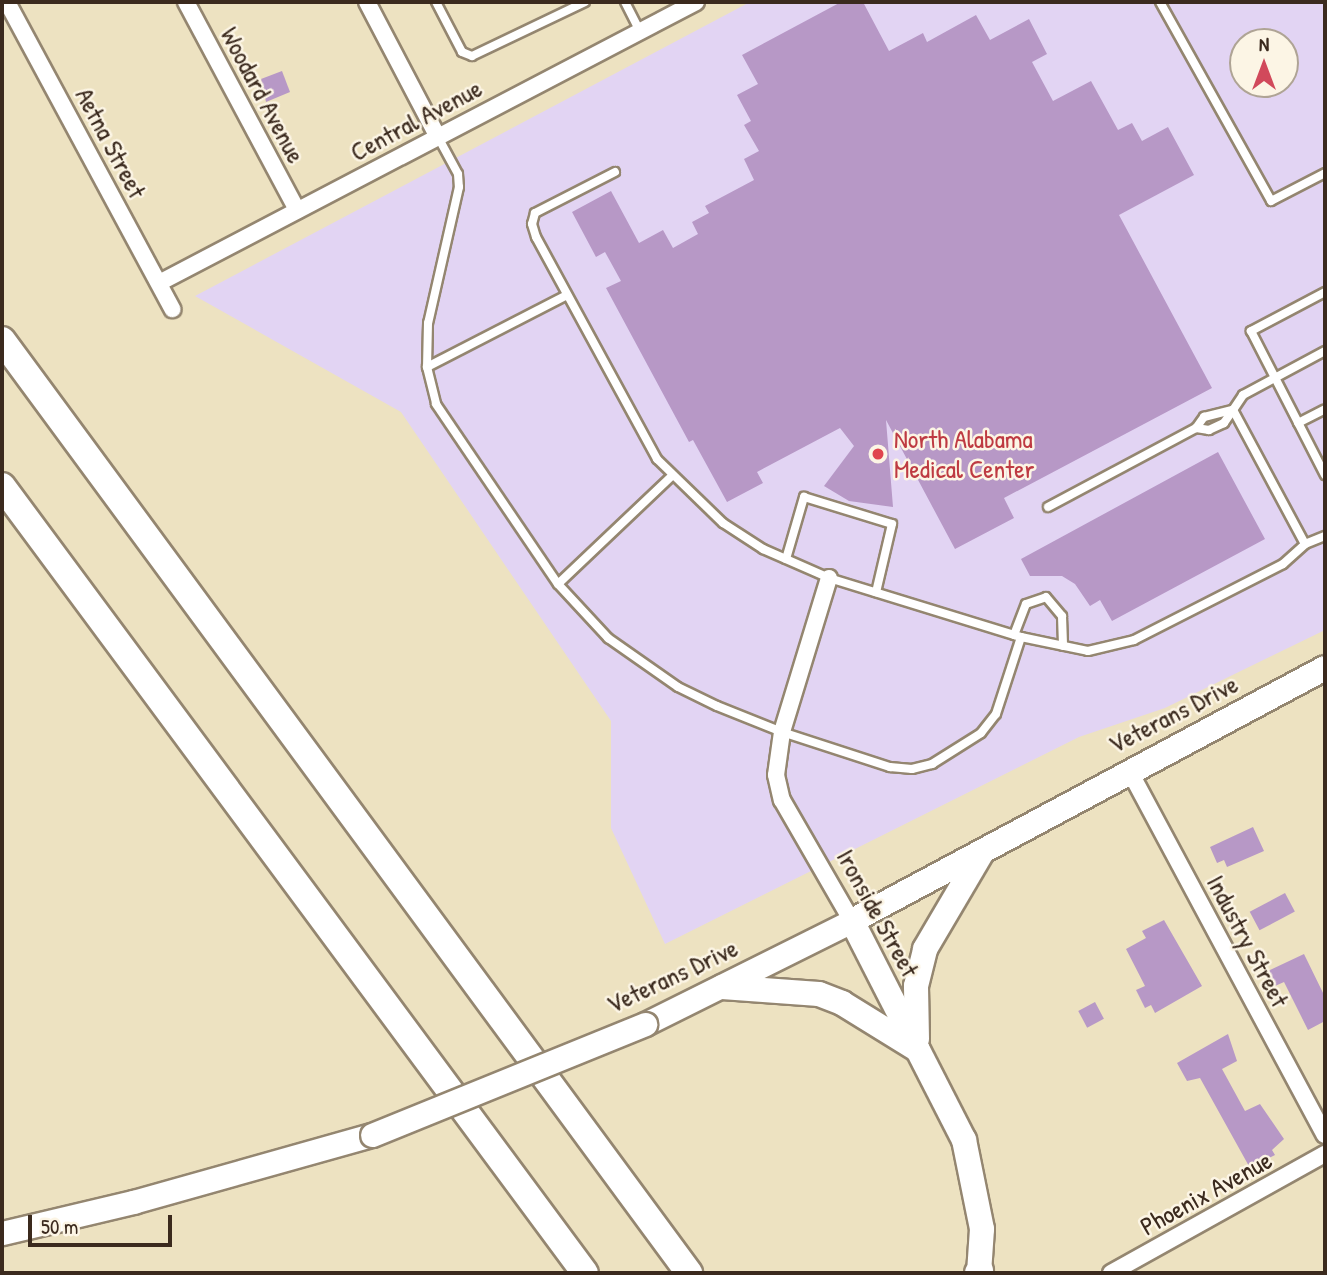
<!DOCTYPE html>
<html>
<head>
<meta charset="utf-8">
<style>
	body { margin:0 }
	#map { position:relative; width:1327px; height:1275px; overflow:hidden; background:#ede2c1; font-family:"Patrick Hand",sans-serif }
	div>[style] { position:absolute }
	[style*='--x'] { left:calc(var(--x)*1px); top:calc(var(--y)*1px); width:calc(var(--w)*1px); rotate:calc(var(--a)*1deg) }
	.built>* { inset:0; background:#e2d4f3 }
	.building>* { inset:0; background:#b798c6; transform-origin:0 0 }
	.roads { filter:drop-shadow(2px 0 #948670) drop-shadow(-2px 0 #948670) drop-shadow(0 2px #948670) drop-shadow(0 -2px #948670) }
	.service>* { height:8px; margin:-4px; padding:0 4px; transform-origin:4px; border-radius:4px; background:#fff }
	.minor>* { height:16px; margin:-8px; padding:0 8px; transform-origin:8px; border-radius:8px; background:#fff }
	.secondary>* { height:23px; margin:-11.5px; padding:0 11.5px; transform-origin:11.5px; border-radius:11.5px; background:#fff }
	.primary>* { height:24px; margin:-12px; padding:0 12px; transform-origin:12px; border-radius:12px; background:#fff }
	.trunk>* { height:26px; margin:-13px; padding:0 13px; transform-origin:13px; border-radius:13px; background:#fff }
	.bridges { filter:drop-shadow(2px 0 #948670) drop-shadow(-2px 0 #948670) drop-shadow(0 2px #948670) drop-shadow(0 -2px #948670) }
	.secondary-bridge>* { height:23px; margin:-11.5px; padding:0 11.5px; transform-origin:11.5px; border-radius:11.5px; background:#fff }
	.dots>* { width:19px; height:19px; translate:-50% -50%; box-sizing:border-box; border:4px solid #fcf5e5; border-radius:50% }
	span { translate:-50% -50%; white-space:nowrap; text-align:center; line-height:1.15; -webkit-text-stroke:5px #fcf5e5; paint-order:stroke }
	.street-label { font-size:26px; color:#3b2a1e }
	.health-label { font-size:26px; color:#be3a42 }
	.left { translate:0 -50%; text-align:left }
	.frame { position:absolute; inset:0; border:4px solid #3b2a1e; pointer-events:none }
	.north { position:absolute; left:1229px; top:28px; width:70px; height:70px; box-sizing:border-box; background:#fcf5e5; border:2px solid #afa495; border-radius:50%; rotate:0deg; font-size:19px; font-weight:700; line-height:28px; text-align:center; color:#3b2a1e }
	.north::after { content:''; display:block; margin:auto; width:24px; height:32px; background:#d1495b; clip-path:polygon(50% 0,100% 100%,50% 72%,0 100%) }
	.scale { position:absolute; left:28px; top:1215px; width:144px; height:32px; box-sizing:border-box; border:4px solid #3b2a1e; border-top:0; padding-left:9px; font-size:21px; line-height:24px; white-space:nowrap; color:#3b2a1e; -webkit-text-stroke:5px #fcf5e5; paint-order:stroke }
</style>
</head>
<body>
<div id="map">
	<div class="built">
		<div style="clip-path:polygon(evenodd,750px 2px,1325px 2px,1325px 630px,1165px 708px,1079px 737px,665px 944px,611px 828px,611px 721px,401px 412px,195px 296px,750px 2px,1243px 42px,1285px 42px,1285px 84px,1243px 84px,1243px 42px)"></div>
	</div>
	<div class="building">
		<div style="clip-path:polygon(841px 2px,863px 2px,889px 51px,923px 33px,927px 42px,976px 15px,990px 40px,1029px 19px,1047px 54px,1032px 62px,1053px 101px,1091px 81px,1118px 130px,1132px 123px,1142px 141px,1168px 127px,1194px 175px,1119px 215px,1212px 388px,1004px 498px,1014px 518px,955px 549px,886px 420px,893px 507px,849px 501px,824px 486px,854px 446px,840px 428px,757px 472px,763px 483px,727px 502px,693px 440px,689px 442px,606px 288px,621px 281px,605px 252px,596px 257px,572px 212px,611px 191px,639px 243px,663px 230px,673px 248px,698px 234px,692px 222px,709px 213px,705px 206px,754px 180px,744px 159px,759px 151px,744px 125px,751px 121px,737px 95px,758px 84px,742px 55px)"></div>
		<div style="clip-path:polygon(282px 71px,290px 92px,266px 102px,261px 79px)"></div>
		<div style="clip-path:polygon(1218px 452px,1265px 539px,1112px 621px,1100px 600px,1090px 606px,1075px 584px,1062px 576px,1030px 576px,1021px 559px)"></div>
		<div style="clip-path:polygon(1253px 827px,1264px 851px,1227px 867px,1224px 860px,1217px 863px,1210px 847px)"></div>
		<div style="left:1285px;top:893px;width:21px;height:40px;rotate:62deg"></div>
		<div style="clip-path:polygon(1164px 920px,1202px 986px,1155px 1013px,1151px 1005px,1145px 1008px,1136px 990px,1145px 986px,1126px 949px,1146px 938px,1142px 931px)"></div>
		<div style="clip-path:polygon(1304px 954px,1325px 997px,1325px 1021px,1308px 1030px,1284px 982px,1275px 986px,1268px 971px)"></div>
		<div style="left:1095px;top:1002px;width:19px;height:19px;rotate:62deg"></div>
		<div style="clip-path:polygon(1228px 1034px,1237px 1061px,1222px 1069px,1245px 1111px,1260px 1104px,1284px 1139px,1272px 1150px,1275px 1155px,1250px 1168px,1200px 1078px,1187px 1081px,1177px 1063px)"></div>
	</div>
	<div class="roads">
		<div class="service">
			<div style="--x:436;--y:2;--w:56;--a:62.5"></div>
			<div style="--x:462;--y:52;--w:11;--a:22"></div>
			<div style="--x:472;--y:56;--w:125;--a:-25.5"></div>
			<div style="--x:625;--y:2;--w:33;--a:63"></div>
			<div style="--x:1160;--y:2;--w:228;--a:60.8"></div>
			<div style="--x:1271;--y:201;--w:61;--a:-27.4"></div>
			<div style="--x:438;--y:137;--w:42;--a:61.6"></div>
			<div style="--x:458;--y:174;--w:13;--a:86"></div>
			<div style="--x:459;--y:187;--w:139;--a:102.8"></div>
			<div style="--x:428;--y:323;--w:44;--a:91.3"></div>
			<div style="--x:427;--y:367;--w:38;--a:76"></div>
			<div style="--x:436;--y:404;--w:217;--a:55.9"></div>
			<div style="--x:558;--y:584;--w:74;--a:47.2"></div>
			<div style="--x:608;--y:638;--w:85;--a:35"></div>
			<div style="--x:678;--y:687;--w:43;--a:26"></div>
			<div style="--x:717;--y:706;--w:70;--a:21.8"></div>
			<div style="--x:782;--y:732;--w:114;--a:18"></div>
			<div style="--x:890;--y:767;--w:22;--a:5"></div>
			<div style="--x:912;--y:769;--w:21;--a:-14"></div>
			<div style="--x:932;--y:764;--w:58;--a:-32.3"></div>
			<div style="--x:981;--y:733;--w:24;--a:-52"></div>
			<div style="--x:996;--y:714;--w:81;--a:-72"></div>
			<div style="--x:615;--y:172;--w:90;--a:152.9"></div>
			<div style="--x:535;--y:213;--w:11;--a:105"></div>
			<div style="--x:532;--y:224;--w:14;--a:73"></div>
			<div style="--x:536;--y:237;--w:253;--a:61.4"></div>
			<div style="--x:657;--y:459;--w:92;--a:44.1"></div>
			<div style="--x:723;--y:523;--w:48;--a:33"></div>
			<div style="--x:763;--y:549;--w:72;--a:23.7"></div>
			<div style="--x:829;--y:578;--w:201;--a:17.1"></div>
			<div style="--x:1021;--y:637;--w:68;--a:11.8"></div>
			<div style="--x:1088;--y:651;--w:47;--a:-13.4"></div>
			<div style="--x:1134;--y:640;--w:167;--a:-27"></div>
			<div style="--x:1283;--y:564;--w:30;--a:-42"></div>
			<div style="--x:1305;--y:544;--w:22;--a:-22"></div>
			<div style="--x:1325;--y:292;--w:84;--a:152.2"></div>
			<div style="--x:1251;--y:331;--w:162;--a:62.8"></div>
			<div style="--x:427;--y:367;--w:157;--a:-27.2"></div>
			<div style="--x:1233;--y:410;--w:16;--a:125"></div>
			<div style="--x:1224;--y:423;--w:17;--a:155"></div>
			<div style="--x:1209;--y:430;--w:13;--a:-171"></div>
			<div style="--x:1196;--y:428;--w:14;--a:-54"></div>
			<div style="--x:1204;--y:417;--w:30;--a:-14"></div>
			<div style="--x:1298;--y:423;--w:30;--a:-27"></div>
			<div style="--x:1048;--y:507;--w:168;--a:-28.1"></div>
			<div style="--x:1305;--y:544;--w:152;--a:-118.2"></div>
			<div style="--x:1233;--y:410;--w:18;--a:-56"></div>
			<div style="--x:1243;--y:395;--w:93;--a:-28.2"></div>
			<div style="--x:786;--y:559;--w:65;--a:-73.8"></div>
			<div style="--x:804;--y:497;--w:92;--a:17.1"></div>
			<div style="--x:892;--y:524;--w:70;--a:103.2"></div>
			<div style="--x:558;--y:584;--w:157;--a:-43.5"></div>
			<div style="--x:1014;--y:635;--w:33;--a:-69"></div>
			<div style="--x:1026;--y:604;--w:21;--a:-19"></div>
			<div style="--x:1046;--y:597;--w:25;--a:50"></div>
			<div style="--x:1062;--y:616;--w:30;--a:88"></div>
		</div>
		<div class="minor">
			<div style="--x:7;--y:2;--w:349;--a:61.7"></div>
			<div style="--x:186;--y:2;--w:236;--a:61.9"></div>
			<div style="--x:367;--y:2;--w:153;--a:62.3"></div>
			<div style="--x:159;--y:283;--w:606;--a:-27.62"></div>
			<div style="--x:829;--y:578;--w:161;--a:107"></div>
			<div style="--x:782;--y:732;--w:43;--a:97.9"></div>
			<div style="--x:776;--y:775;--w:26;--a:77"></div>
			<div style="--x:782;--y:800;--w:140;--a:60"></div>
			<div style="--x:1129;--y:770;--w:414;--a:61.8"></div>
			<div style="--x:1111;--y:1273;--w:245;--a:-29.1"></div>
		</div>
		<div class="secondary">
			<div style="--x:645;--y:1024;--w:231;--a:-26.5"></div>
			<div style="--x:2;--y:1233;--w:135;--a:-13.3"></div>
			<div style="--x:133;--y:1202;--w:248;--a:-15.7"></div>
		</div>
		<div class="primary">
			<div style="--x:722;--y:987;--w:97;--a:4.1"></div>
			<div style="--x:819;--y:994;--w:25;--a:21"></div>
			<div style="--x:842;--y:1003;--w:89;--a:31.7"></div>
			<div style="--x:917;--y:1039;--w:53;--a:-91.1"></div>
			<div style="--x:916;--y:986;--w:38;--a:-76"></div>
			<div style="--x:925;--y:949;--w:110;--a:-59.5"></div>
			<div style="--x:979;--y:1273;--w:44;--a:-86.1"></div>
			<div style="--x:982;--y:1229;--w:91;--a:-101.4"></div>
			<div style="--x:964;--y:1140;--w:246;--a:-117.1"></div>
			<div style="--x:852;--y:921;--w:536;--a:-28.14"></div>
		</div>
		<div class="trunk">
			<div style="--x:2;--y:340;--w:1159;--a:53.63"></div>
			<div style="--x:2;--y:486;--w:979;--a:53.47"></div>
			<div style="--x:978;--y:1273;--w:3;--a:-45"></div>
		</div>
	</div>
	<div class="bridges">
		<div class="secondary-bridge">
			<div style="--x:372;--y:1135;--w:295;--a:-22.1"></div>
		</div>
	</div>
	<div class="dots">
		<div style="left:878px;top:454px;background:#e0444e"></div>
	</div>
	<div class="street-label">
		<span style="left:263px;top:95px;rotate:62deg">Woodard Avenue</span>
		<span style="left:416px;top:120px;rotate:-28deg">Central Avenue</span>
		<span style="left:111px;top:143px;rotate:62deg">Aetna Street</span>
		<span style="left:1173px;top:714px;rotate:-27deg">Veterans Drive</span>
		<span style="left:878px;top:913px;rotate:61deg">Ironside Street</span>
		<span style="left:1248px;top:941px;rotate:62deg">Industry Street</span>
		<span style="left:672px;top:976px;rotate:-25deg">Veterans Drive</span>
		<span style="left:1206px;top:1193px;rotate:-29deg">Phoenix Avenue</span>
	</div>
	<div class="health-label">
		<span class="left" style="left:894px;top:454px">North Alabama<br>Medical Center</span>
	</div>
	<div class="frame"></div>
	<div class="north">N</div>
	<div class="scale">50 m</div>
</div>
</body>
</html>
